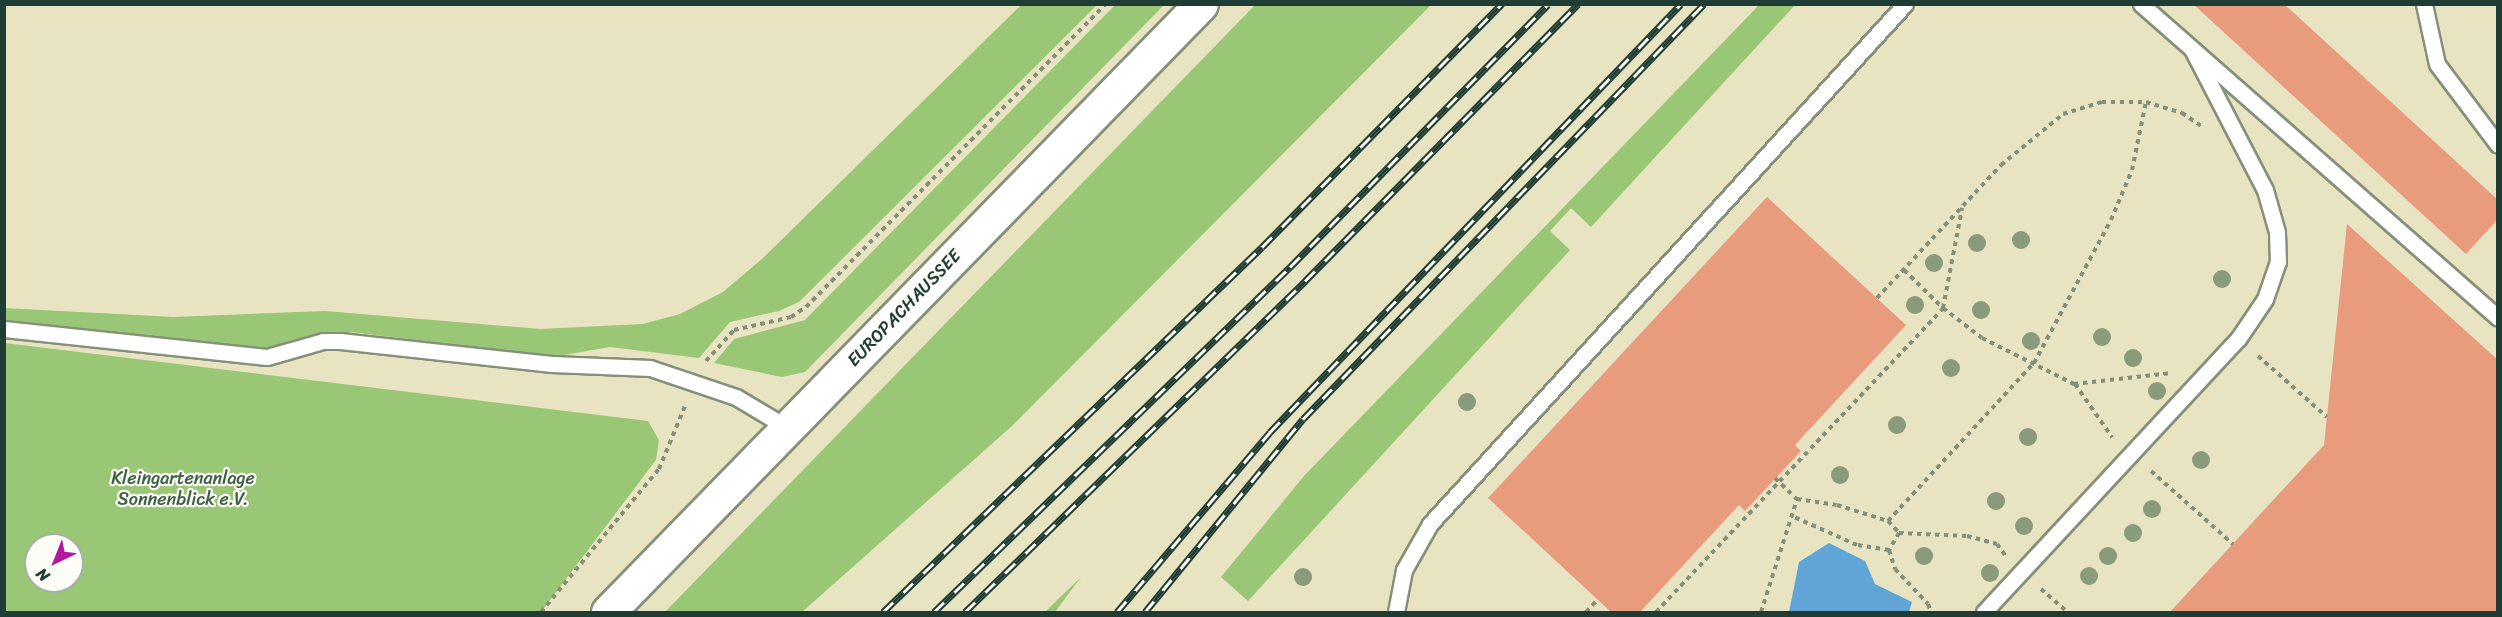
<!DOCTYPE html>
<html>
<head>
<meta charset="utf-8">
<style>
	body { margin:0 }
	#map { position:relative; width:2502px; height:617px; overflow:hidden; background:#e8e3c1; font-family:Sriracha,sans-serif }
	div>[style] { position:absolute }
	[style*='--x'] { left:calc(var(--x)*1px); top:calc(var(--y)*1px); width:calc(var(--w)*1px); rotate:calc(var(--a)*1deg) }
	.green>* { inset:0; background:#99c775 }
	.water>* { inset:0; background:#61a5d6 }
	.building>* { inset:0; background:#e89b7d }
	.path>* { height:4px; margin-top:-2px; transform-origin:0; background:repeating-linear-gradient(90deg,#84907a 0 4.5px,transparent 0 9px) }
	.roads { filter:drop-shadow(2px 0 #84907a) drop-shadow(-2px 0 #84907a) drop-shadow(0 2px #84907a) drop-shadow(0 -2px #84907a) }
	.service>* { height:15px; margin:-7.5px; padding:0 7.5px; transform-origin:7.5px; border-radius:7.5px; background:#fff }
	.primary>* { height:33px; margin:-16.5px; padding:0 16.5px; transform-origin:16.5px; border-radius:16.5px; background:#fff }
	.rail>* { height:7px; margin-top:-3.5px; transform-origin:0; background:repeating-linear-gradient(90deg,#fdfcf7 0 14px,#1f3d34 0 28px); box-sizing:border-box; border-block:2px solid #1f3d34 }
	.trees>* { width:18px; height:18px; margin:-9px; border-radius:50%; background:#8a9b7c }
	span { translate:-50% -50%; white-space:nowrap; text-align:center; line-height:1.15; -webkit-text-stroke:4.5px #fdfcf7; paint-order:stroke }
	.street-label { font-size:18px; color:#1f3d34 }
	.park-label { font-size:18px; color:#3e6044 }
	.frame { position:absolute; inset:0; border:6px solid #1f3d34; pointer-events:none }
	.north { position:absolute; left:24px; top:533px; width:60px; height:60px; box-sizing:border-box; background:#fdfcf7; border:2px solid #a4b0a9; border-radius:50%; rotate:223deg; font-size:16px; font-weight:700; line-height:24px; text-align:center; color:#1f3d34 }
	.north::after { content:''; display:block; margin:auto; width:21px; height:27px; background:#b5179e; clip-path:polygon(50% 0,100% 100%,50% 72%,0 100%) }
</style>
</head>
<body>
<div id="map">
	<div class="green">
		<div style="clip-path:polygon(1256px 4px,1431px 5px,1012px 426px,802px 612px,665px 612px)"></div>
		<div style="clip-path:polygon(1760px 4px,1795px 5px,1591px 227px,1571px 208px,1550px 231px,1570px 250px,1248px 601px,1221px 577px,1304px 476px)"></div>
		<div style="clip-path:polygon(1021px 5px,1097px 5px,799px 302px,779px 311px,730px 322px,699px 358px,610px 347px,558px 356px,533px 355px,352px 332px,270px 350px,5px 321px,5px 308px,173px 317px,325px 311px,540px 329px,643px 324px,680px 314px,723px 292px,763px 258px)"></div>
		<div style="clip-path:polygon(1115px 5px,1164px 5px,805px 372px,782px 377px,714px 363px,734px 339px,805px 320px)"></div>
		<div style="clip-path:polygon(evenodd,5px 343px,648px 421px,659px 440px,656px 460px,541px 612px,5px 612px,5px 343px,36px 545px,72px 545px,72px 581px,36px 581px,36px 545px)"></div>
		<div style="clip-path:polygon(1081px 577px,1055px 612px,1045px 612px)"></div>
	</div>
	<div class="water">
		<div style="clip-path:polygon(1829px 543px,1865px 561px,1875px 584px,1912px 602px,1909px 612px,1789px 612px,1799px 562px)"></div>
	</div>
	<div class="building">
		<div style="clip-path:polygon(2193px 4px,2284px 4px,2498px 200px,2498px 219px,2466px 254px)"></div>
		<div style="clip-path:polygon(1767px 197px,1906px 325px,1795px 445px,1801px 451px,1745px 511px,1739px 505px,1640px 612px,1611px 612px,1488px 498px)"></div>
		<div style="clip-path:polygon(2347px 224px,2498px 360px,2498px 612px,2170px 612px,2324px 445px)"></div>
	</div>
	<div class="path">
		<div style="--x:1904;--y:270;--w:54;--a:44.3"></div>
		<div style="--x:1943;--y:308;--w:49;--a:37.6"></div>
		<div style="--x:1982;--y:338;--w:103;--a:26.6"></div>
		<div style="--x:2074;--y:384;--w:98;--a:-6.5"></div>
		<div style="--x:1877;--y:298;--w:182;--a:-47"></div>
		<div style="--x:2001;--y:165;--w:80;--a:-39.4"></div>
		<div style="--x:2063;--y:114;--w:41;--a:-17.1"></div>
		<div style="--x:2102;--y:102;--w:44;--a:0"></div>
		<div style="--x:2146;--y:102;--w:38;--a:17"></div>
		<div style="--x:2182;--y:113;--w:23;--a:34"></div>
		<div style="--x:2258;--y:356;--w:92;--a:41.5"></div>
		<div style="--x:706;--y:361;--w:42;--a:-47.9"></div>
		<div style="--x:734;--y:330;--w:58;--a:-12.8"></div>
		<div style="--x:791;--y:317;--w:18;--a:-34"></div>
		<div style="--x:806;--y:307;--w:426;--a:-45.3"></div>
		<div style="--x:2075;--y:384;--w:65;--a:55.1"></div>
		<div style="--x:2151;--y:471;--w:110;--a:41.7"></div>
		<div style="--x:1775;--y:478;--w:30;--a:44"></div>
		<div style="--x:1797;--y:499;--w:40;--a:8.5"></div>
		<div style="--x:1837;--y:505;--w:53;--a:17.4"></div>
		<div style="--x:1888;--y:521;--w:16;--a:47"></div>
		<div style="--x:1899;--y:533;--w:20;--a:120"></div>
		<div style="--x:1889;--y:550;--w:32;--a:-171"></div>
		<div style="--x:1857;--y:545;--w:71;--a:-156"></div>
		<div style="--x:1888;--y:521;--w:215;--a:-47.3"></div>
		<div style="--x:2034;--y:363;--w:162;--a:-61.7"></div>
		<div style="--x:2111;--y:220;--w:54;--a:-67.2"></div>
		<div style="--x:2132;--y:170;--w:69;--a:-78.4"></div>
		<div style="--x:1899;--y:533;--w:68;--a:2.5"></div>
		<div style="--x:1967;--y:536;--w:31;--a:15"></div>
		<div style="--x:1997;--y:544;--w:14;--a:54"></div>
		<div style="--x:1889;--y:550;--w:20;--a:72"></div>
		<div style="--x:1895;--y:569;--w:48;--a:46.7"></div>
		<div style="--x:1928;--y:604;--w:9;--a:69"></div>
		<div style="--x:2041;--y:589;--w:35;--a:41"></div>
		<div style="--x:541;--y:612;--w:185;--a:-50.5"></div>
		<div style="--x:659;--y:469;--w:68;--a:-67.6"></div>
		<div style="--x:1586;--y:612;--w:16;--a:-47"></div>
		<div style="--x:1656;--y:612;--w:418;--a:-46.6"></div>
		<div style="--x:1943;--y:308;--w:102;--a:-79.2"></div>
		<div style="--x:1761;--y:612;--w:119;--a:-72.3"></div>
	</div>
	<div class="roads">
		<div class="service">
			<div style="--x:2141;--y:4;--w:475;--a:41.3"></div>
			<div style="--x:2424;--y:4;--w:61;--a:77.8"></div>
			<div style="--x:2437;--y:64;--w:101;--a:53"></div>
			<div style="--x:4;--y:329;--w:264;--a:6.1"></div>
			<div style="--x:267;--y:357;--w:58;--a:-15.9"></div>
			<div style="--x:323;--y:341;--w:17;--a:0"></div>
			<div style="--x:340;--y:341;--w:213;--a:6.2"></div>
			<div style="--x:552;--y:364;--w:98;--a:2.3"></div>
			<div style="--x:650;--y:368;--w:91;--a:18.6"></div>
			<div style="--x:736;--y:397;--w:61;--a:30.8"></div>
			<div style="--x:1396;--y:612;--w:43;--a:-79.2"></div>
			<div style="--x:1404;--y:570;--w:53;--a:-60.5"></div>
			<div style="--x:1430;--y:524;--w:704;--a:-47.59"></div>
			<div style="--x:1984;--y:612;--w:373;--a:-47.1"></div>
			<div style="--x:2238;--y:339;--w:48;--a:-56"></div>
			<div style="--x:2265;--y:299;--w:39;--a:-71"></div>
			<div style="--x:2278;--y:262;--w:30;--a:-92"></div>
			<div style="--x:2277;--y:232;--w:44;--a:-105.9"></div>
			<div style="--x:2265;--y:190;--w:159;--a:-117.4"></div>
		</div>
		<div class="primary">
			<div style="--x:608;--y:612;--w:849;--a:-45.72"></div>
		</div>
	</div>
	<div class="rail">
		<div style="--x:883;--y:612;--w:526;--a:-43.92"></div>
		<div style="--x:1262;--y:247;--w:342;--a:-45.4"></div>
		<div style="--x:934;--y:612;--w:496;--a:-44.1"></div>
		<div style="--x:1290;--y:267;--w:368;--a:-45.5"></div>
		<div style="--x:965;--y:612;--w:475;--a:-44.2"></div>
		<div style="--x:1305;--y:281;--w:389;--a:-45.4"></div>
		<div style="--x:1117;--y:612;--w:236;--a:-49.6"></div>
		<div style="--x:1270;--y:432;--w:593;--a:-46.16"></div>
		<div style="--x:1145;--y:612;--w:249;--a:-50.7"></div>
		<div style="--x:1303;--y:419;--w:577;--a:-45.98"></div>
	</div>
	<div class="trees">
		<div style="left:2021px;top:240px"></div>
		<div style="left:1977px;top:243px"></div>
		<div style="left:1934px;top:263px"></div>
		<div style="left:2222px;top:279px"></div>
		<div style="left:1915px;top:305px"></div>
		<div style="left:1981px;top:310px"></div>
		<div style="left:2102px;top:337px"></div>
		<div style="left:2031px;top:341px"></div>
		<div style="left:2133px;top:358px"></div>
		<div style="left:1951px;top:368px"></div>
		<div style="left:2157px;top:391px"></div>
		<div style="left:1467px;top:402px"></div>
		<div style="left:1897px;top:425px"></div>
		<div style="left:2028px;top:437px"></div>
		<div style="left:2201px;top:460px"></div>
		<div style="left:1840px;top:475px"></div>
		<div style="left:1996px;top:501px"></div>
		<div style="left:2152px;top:509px"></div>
		<div style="left:2024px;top:526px"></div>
		<div style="left:2133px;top:533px"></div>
		<div style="left:1924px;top:556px"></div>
		<div style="left:2108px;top:556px"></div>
		<div style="left:1990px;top:573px"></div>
		<div style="left:2089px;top:576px"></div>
		<div style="left:1303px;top:577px"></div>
	</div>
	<div class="street-label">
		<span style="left:904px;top:308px;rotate:-46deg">EUROPACHAUSSEE</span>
	</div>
	<div class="park-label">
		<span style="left:183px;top:489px">Kleingartenanlage<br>Sonnenblick e.V.</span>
	</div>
	<div class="frame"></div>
	<div class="north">N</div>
</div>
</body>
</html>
